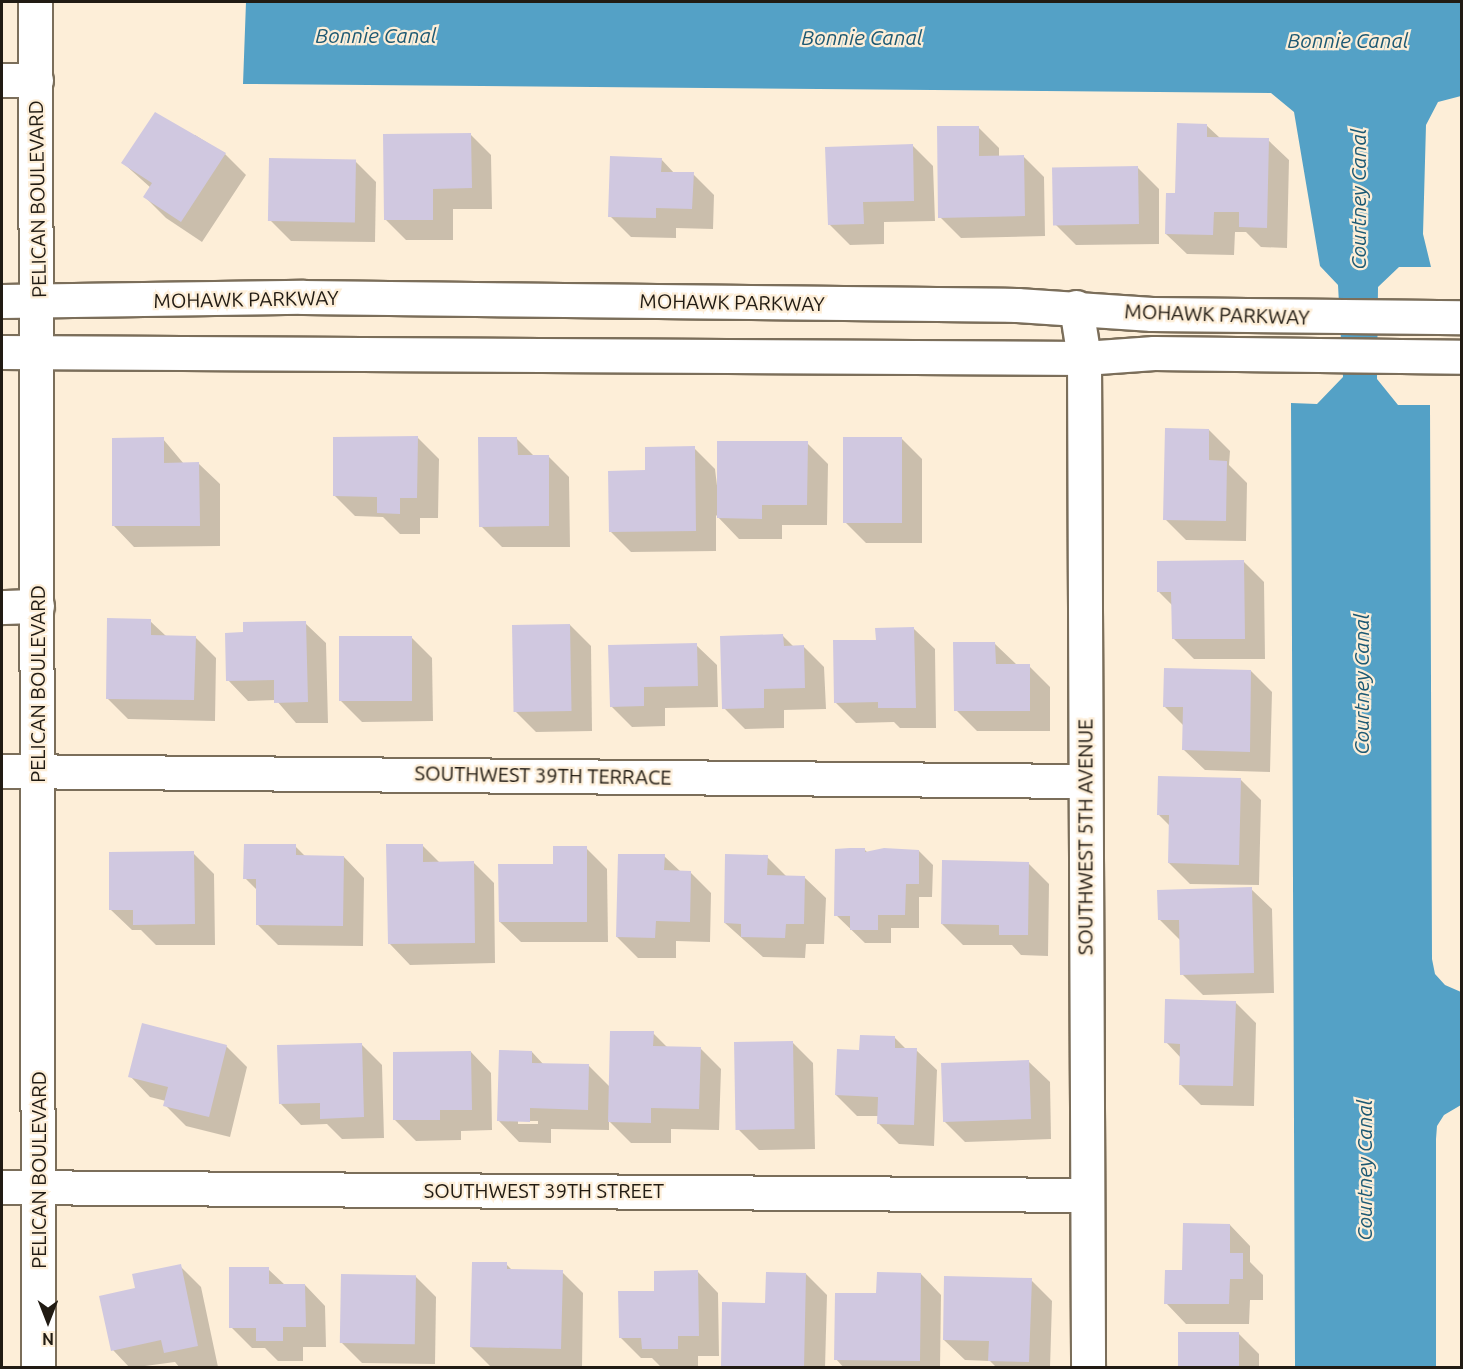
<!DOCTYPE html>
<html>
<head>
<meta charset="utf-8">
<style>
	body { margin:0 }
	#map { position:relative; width:1463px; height:1369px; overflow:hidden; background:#fdeed8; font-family:Ubuntu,sans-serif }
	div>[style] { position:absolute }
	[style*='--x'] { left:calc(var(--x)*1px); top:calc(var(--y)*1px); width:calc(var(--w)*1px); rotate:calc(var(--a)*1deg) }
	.water>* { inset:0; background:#54a1c6 }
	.shadow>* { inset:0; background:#0003 }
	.building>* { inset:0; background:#d0c8e0; transform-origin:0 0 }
	.roads { filter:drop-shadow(2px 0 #7b6e5a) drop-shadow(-2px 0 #7b6e5a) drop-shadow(0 2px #7b6e5a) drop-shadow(0 -2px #7b6e5a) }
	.street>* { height:33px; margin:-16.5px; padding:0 16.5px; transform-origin:16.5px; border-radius:16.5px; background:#fff }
	.secondary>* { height:33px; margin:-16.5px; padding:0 16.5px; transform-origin:16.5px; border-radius:16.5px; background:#fff }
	span { translate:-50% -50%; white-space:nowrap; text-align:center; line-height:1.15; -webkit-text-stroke:4.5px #fdeed8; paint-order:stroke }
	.street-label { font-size:20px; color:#211b13 }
	.water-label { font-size:21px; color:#1d5973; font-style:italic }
	.frame { position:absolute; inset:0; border:3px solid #211b13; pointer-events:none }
	.north { position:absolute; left:18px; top:1291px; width:60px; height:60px; -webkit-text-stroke:4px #fdeed8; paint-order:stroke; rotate:180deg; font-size:16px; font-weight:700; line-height:24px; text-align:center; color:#211b13 }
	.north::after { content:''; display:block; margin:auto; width:21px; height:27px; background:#211b13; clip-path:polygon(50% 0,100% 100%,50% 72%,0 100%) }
</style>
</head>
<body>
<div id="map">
	<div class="water">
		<div style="clip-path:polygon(246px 2px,1461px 2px,1461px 96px,1438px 102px,1426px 125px,1423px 234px,1431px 267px,1399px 267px,1378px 287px,1377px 379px,1398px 405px,1430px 405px,1432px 959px,1435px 974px,1445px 985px,1461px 992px,1461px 1105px,1444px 1115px,1437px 1126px,1436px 1139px,1436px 1367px,1295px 1367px,1291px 403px,1317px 404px,1343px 377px,1338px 285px,1320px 266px,1294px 112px,1271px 93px,243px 84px)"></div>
	</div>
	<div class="shadow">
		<div style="clip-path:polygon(1206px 125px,1220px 138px,1268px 140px,1289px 160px,1287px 248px,1261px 247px,1246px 232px,1235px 232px,1234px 255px,1187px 254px,1166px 234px,1176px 195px)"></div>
		<div style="clip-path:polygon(978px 127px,999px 148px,999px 157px,1023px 156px,1044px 177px,1045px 236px,961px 238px,940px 217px)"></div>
		<div style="clip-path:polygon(195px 135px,225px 154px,246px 175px,202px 242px,166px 218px,145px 197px,151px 188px,123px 163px,193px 139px)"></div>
		<div style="clip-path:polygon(471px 135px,491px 155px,492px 209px,453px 209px,453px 240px,406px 240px,385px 219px)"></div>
		<div style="clip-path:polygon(913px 146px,933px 166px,935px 221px,884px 222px,884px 244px,850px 245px,829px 224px)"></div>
		<div style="clip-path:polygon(661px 159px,675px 174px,693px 174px,714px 195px,713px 229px,676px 228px,676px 238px,631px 237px,610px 216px)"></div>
		<div style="clip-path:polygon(355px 161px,376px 182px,375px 242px,291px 241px,270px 220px)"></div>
		<div style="clip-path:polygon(1138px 168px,1159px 189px,1159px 244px,1076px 245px,1055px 224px)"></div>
		<div style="clip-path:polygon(1209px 430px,1230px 451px,1229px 465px,1247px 483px,1246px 541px,1186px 540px,1165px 519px)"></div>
		<div style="clip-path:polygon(418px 438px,439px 459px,438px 518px,420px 518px,420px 534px,400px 534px,383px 517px,355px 516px,334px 495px)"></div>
		<div style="clip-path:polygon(901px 438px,922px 459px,922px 543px,866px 543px,845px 522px)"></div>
		<div style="clip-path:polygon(163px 439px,184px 464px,199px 464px,220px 484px,220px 546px,134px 547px,114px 526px)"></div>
		<div style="clip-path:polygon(517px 439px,534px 456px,548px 456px,569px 477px,570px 547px,502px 547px,481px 526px)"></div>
		<div style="clip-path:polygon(807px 443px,828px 464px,827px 525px,782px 525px,782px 539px,739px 539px,716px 515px,716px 551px,631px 552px,610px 531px,694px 448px,715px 469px,718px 494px)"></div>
		<div style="clip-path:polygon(1244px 562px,1264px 582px,1265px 659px,1194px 659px,1173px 638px,1173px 606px,1159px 592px)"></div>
		<div style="clip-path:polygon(150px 621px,166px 636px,195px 637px,216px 658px,215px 721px,128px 719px,107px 698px)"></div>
		<div style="clip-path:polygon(305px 623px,326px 643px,328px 723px,296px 723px,276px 700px,248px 701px,228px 680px,245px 634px)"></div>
		<div style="clip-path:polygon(570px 625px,591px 646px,592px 731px,536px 732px,515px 711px)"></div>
		<div style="clip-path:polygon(914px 629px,935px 649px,936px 728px,900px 728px,894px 722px,856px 723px,835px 702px,877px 641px)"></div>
		<div style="clip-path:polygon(783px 636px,794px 647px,804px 647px,824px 667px,826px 709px,784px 710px,784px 728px,745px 729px,724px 708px)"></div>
		<div style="clip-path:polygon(411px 637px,432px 658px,433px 721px,362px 722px,341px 701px)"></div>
		<div style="clip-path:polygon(995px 644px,1016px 664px,1029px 666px,1050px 687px,1050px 731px,977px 731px,956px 710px)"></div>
		<div style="clip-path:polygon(696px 645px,717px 665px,718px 707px,665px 708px,665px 726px,632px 727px,611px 706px)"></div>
		<div style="clip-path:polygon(1251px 671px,1272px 692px,1270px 772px,1205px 770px,1184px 750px,1184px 726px,1164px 706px)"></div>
		<div style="clip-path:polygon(1240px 779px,1261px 800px,1259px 885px,1190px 884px,1169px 863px,1170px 826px,1159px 815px)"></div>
		<div style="clip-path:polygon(422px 845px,440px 863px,473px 862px,494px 883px,495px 963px,410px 965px,390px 944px)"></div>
		<div style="clip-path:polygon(295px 846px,306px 857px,344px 857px,364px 878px,363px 946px,278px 945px,257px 924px,258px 891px,245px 878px)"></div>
		<div style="clip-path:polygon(586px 848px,607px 869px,608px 942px,521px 942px,500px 922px,555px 865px)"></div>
		<div style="clip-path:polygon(864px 849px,868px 853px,919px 851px,933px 865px,932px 897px,919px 897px,919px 928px,891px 928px,891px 943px,865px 943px,836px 915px)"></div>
		<div style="clip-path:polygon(193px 853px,214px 874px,215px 945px,156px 945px,141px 930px,132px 930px,111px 910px)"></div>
		<div style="clip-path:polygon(664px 856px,681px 872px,690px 872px,711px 893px,710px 942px,676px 941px,676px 958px,638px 958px,617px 937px)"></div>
		<div style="clip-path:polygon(767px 857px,787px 877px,805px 878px,826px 898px,824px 944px,806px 944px,805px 958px,763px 957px,725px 923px)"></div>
		<div style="clip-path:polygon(1028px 863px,1049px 884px,1048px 956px,1021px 955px,1012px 945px,963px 945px,942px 924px)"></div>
		<div style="clip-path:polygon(1251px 889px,1272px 909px,1274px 993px,1203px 995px,1182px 974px,1181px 941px,1160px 920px)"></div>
		<div style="clip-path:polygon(1235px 1002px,1256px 1023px,1254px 1106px,1201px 1105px,1180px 1084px,1181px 1058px,1166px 1042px)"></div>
		<div style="clip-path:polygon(evenodd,653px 1033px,668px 1048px,700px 1048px,721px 1069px,719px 1130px,671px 1129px,671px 1143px,631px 1143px,609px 1121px,609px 1130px,551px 1129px,551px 1143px,519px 1142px,499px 1121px,532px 1052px,544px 1065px,589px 1066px,610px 1087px,653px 1033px,518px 1121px,538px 1121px,538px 1124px,518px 1124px,518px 1121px)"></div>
		<div style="clip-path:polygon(895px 1038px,906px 1049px,916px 1050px,937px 1070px,934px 1146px,899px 1144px,878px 1123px,879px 1116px,857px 1116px,836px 1095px,860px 1052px)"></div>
		<div style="clip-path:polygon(793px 1043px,813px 1063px,815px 1149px,759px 1150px,738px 1129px)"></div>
		<div style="clip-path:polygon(362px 1045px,382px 1065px,384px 1138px,342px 1139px,327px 1124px,301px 1125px,281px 1104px)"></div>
		<div style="clip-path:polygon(226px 1046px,247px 1067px,230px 1137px,186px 1126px,165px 1105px,166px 1101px,150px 1097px,130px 1076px)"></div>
		<div style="clip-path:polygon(471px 1052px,491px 1073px,492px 1130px,461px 1131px,461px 1140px,416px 1141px,395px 1120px)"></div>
		<div style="clip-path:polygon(1029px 1062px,1050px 1082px,1051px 1139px,965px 1142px,944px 1121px)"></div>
		<div style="clip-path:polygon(1230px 1225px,1250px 1246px,1250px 1262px,1263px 1275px,1263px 1300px,1250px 1300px,1249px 1324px,1186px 1324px,1166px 1303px,1184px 1272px)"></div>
		<div style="clip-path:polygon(506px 1264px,513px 1271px,562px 1272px,583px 1293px,582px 1368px,492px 1368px,471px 1347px)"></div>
		<div style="clip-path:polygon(180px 1266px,201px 1287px,218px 1367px,180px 1368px,175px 1362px,130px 1368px,113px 1350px,137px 1290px)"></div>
		<div style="clip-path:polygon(268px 1269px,285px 1285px,305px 1285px,325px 1306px,326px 1347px,303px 1347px,303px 1361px,278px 1361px,265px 1348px,252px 1348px,231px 1327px)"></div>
		<div style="clip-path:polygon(698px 1272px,718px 1293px,719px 1356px,698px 1356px,698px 1368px,662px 1368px,652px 1358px,641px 1358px,620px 1337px,656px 1292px)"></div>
		<div style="clip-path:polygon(806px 1274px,827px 1295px,825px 1368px,724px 1368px,767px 1304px)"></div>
		<div style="clip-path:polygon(921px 1274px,941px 1295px,940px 1368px,844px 1368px,836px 1359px,878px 1295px)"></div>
		<div style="clip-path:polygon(415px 1276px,436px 1297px,435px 1364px,362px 1363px,341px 1342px)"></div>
		<div style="clip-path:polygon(1031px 1280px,1052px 1301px,1050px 1368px,997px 1368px,990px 1361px,965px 1360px,944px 1340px)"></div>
		<div style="clip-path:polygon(1238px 1333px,1259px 1354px,1259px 1368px,1180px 1368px)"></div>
	</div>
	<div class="building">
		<div style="clip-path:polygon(155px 112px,226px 153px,181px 222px,143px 197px,152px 183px,121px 163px)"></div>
		<div style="clip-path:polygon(1177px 123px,1207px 124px,1207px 137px,1269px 138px,1267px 228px,1239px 227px,1239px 212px,1214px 212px,1213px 235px,1165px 234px,1166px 193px,1175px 193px)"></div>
		<div style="clip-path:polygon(937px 126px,979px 126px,979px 156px,1024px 155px,1025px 216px,938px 218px)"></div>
		<div style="clip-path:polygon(471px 133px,472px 188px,433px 189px,433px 220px,384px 220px,383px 134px)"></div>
		<div style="clip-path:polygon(913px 144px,914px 201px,863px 202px,864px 224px,828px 225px,825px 147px)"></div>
		<div style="clip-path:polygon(610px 156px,662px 158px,661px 172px,694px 172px,692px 209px,656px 208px,656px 218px,608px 217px)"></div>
		<div style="left:269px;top:158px;width:87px;height:63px;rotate:1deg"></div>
		<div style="left:1138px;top:166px;width:58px;height:86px;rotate:89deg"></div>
		<div style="clip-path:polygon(1165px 428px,1209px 429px,1209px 460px,1227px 461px,1226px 521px,1163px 520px)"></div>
		<div style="clip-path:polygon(418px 436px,417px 498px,400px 498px,400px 514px,377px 513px,377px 497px,333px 496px,333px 437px)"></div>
		<div style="clip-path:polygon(164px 437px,164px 463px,199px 462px,200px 526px,112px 526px,112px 438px)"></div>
		<div style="clip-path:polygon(478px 437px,517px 437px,518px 455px,549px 455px,549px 526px,479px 527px)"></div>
		<div style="left:843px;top:437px;width:59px;height:86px"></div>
		<div style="clip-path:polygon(717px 441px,808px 441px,807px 505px,762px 505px,762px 519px,717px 518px)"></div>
		<div style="clip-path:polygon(695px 446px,696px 531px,609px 532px,608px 471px,645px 470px,645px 447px)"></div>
		<div style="clip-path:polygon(1244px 560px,1245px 639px,1172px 639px,1171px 592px,1157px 592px,1157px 561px)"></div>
		<div style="clip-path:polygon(107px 618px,151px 619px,151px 635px,196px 636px,194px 700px,106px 699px)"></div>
		<div style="clip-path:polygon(306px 621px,308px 702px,274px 703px,274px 680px,226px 681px,225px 633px,243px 632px,243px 622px)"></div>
		<div style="left:570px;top:624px;width:87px;height:58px;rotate:89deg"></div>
		<div style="clip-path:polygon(914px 627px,916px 708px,878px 708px,878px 702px,834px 703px,833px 640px,876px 640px,875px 628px)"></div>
		<div style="clip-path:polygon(783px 634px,784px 646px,804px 645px,805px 688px,764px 689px,764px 708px,722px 709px,720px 636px)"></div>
		<div style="left:339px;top:636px;width:73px;height:65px"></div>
		<div style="clip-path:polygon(953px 642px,995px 642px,996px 664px,1030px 664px,1030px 711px,954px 711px)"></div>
		<div style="clip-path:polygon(697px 643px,698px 686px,644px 687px,644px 706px,610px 707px,608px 645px)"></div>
		<div style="clip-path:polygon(1164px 668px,1251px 670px,1250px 752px,1182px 750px,1183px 707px,1163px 707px)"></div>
		<div style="clip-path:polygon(1158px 776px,1241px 778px,1239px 865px,1168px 863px,1169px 815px,1157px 815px)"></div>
		<div style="clip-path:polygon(244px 844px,296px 844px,296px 855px,344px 856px,343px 926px,256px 925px,256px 879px,243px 879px)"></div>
		<div style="clip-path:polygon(386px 844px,423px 844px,423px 862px,474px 861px,475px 943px,388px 944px)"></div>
		<div style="clip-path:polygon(553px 846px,587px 846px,587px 922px,499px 922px,498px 864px,553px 864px)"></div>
		<div style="clip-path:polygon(850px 848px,865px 848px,865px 852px,884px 848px,919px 850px,919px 884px,906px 884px,905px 915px,878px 915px,878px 930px,850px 930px,850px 916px,834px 916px,835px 849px)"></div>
		<div style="clip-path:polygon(194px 851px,195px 924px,133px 925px,133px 910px,109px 910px,109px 852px)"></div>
		<div style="clip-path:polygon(618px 854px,665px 854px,664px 870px,691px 871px,690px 922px,656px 921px,655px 938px,616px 937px)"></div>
		<div style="clip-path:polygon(725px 854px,768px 855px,767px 875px,805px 876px,804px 924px,786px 924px,785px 938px,741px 937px,741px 924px,724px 923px)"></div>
		<div style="clip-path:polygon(942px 860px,1029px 862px,1028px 935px,999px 935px,999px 925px,941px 924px)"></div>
		<div style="clip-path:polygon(1252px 887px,1254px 973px,1180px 975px,1179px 920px,1158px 920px,1157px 890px)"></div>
		<div style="clip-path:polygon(1165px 999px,1236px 1001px,1233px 1086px,1179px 1085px,1180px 1044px,1164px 1043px)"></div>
		<div style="clip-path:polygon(142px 1023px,227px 1045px,209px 1117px,163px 1106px,168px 1087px,128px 1077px)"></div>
		<div style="clip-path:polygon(610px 1031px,654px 1031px,653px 1046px,701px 1047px,699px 1109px,651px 1108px,651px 1123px,608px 1122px)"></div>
		<div style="clip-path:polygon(860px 1035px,895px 1036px,895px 1048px,917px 1048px,914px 1125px,877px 1124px,878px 1097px,835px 1095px,837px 1049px,859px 1050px)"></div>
		<div style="left:793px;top:1041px;width:88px;height:59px;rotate:89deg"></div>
		<div style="clip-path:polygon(362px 1043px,364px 1117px,320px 1119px,320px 1103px,279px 1104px,277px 1045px)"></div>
		<div style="clip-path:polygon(499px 1050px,532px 1051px,532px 1063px,589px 1064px,588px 1110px,530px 1108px,530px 1122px,497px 1121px)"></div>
		<div style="clip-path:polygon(471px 1051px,472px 1110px,440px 1110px,440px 1120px,393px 1120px,393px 1052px)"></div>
		<div style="left:1029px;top:1060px;width:59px;height:88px;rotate:88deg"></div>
		<div style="clip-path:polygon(1183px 1223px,1230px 1224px,1230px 1253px,1243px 1253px,1243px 1279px,1230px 1279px,1229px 1304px,1164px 1304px,1165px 1270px,1182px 1270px)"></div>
		<div style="clip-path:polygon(472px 1262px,507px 1262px,507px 1269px,563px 1270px,561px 1349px,470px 1347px)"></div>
		<div style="clip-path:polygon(181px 1264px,198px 1346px,164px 1353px,161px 1340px,111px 1351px,99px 1296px,135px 1288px,132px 1274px)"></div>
		<div style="clip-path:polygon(229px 1267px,269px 1267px,269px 1284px,305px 1284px,306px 1327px,283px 1327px,283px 1341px,256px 1341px,256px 1328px,229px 1328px)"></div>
		<div style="clip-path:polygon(698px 1270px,699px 1336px,678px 1336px,678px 1349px,642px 1349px,641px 1338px,619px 1338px,618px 1291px,654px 1291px,654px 1271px)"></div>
		<div style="clip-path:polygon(766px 1272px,806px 1273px,804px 1368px,721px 1366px,722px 1302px,765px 1303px)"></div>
		<div style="clip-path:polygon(877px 1272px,921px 1273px,920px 1361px,834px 1360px,835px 1293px,876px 1293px)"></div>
		<div style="left:341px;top:1274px;width:75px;height:69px;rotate:1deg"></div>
		<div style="clip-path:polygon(944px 1276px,1032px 1278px,1029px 1362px,988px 1361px,989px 1341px,943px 1340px)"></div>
		<div style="left:1239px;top:1332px;width:36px;height:61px;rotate:90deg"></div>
	</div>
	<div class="roads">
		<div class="street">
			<div style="--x:2;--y:80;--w:34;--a:0"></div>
			<div style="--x:1076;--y:307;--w:52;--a:81.1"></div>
			<div style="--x:1084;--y:358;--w:1010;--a:89.77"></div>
			<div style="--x:2;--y:607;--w:35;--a:-2"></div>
			<div style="--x:2;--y:771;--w:1083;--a:0.53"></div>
			<div style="--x:2;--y:1187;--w:1085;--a:0.42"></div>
		</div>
		<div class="secondary">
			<div style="--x:35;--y:2;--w:1366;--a:89.87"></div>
			<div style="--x:2;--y:301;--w:301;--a:-0.8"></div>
			<div style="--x:303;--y:297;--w:714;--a:0.64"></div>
			<div style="--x:1017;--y:305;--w:135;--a:3.8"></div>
			<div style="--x:1152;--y:314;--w:310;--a:0.6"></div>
			<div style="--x:2;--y:352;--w:1082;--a:0.32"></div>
			<div style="--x:1084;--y:358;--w:70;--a:-4.1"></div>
			<div style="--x:1154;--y:353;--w:308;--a:0.7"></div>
		</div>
	</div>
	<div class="street-label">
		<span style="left:37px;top:199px;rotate:-91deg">PELICAN BOULEVARD</span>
		<span style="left:246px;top:299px;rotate:-1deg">MOHAWK PARKWAY</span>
		<span style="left:732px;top:302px;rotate:1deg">MOHAWK PARKWAY</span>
		<span style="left:1217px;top:314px;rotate:2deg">MOHAWK PARKWAY</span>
		<span style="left:37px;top:684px;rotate:-90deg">PELICAN BOULEVARD</span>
		<span style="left:543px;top:775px;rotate:1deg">SOUTHWEST 39TH TERRACE</span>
		<span style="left:1085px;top:837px;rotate:-90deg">SOUTHWEST 5TH AVENUE</span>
		<span style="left:38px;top:1170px;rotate:-90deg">PELICAN BOULEVARD</span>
		<span style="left:544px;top:1190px">SOUTHWEST 39TH STREET</span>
	</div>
	<div class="water-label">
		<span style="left:376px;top:35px">Bonnie Canal</span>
		<span style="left:862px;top:37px">Bonnie Canal</span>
		<span style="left:1348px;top:40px">Bonnie Canal</span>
		<span style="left:1358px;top:199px;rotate:-90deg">Courtney Canal</span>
		<span style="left:1361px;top:684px;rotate:-90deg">Courtney Canal</span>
		<span style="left:1364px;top:1170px;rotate:-90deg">Courtney Canal</span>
	</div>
	<div class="frame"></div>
	<div class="north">N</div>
</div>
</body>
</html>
